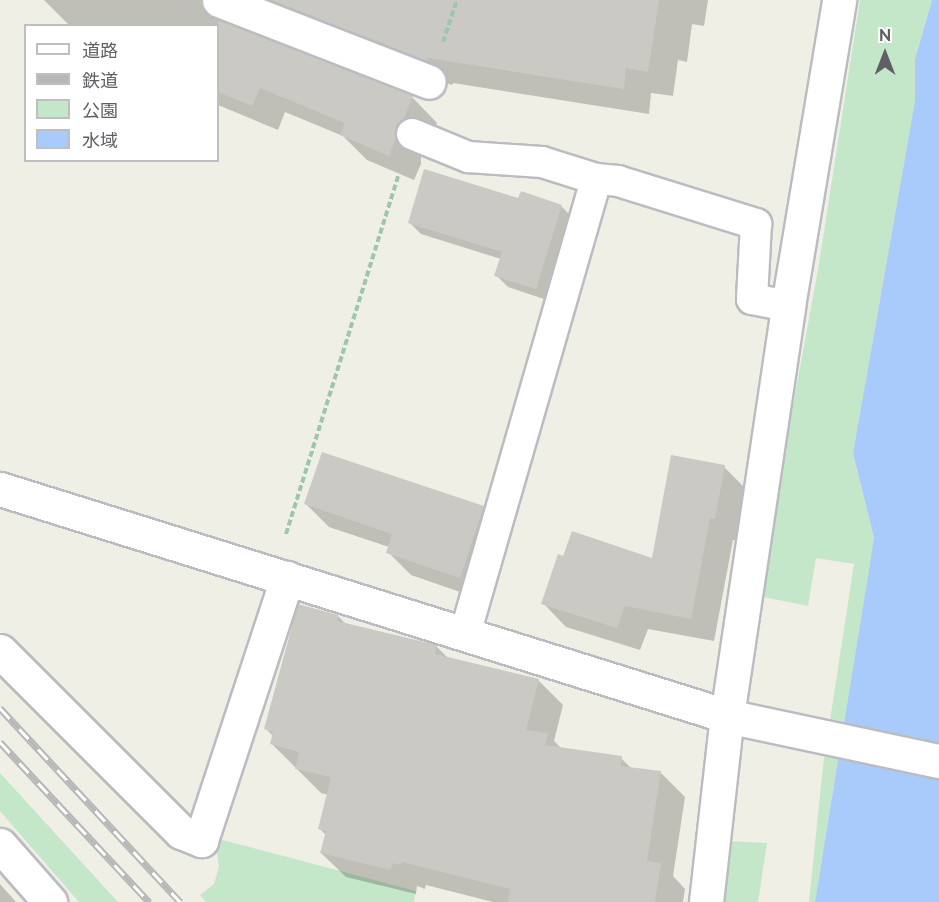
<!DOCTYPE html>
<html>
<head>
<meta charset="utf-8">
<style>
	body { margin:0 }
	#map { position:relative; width:939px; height:902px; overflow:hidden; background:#efefe6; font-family:Raleway,"Noto Sans JP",sans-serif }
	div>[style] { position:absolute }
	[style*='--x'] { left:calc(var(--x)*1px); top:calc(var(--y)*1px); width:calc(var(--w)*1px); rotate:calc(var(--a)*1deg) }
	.green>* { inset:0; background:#c4e6c9 }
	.water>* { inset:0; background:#a9cbfc }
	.shadow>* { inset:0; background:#0003 }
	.building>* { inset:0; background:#cbc9c3 }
	.path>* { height:4px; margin-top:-2px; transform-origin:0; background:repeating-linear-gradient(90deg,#9dc6af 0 6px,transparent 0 9px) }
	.roads { filter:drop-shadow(2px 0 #bbbcc1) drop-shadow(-2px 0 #bbbcc1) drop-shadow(0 2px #bbbcc1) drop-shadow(0 -2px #bbbcc1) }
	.service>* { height:30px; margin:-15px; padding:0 15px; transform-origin:15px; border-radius:15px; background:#fff }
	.minor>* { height:33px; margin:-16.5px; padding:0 16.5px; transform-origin:16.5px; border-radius:16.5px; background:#fff }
	.rail>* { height:7px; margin-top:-3.5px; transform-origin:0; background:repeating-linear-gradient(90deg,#fff 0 14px,#b6b7b7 0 28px); box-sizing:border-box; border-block:2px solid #b6b7b7 }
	span { translate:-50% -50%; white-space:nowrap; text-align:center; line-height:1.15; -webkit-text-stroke:4.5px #fff; paint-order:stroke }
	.legend { position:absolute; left:24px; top:24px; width:195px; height:138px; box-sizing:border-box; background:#fff; border:2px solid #bfbfc2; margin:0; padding:8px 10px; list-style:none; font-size:18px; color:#5e6066 }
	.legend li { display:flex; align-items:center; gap:12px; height:30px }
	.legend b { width:30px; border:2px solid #bfbfc2 }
	.north { position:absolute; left:855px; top:24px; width:60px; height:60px; -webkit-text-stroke:4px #fff; paint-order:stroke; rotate:0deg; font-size:16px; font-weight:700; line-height:24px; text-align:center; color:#5e6066 }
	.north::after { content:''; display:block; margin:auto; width:21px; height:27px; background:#5e6066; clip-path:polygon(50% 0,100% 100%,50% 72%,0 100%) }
</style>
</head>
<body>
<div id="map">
	<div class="green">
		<div style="clip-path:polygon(860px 0,932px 0,915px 59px,915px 101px,853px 453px,874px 538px,815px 902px,809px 902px,823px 766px,854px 564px,816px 558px,808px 606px,758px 596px,819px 264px)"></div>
		<div style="clip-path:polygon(0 773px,118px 902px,79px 902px,0 811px)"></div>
		<div style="clip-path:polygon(215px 838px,416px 891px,414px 902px,206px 902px,200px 895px,214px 884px,219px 867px)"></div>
		<div style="clip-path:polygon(726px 841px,767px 843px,758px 902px,719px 902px)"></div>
	</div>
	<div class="water">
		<div style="clip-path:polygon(932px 0,939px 0,939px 902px,815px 902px,874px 538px,853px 453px,915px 101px,915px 59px)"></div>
	</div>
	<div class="shadow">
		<div style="clip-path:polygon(44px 0,708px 0,704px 26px,692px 24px,687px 62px,678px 60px,673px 96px,651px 93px,649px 114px,453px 83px,452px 85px,253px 7px,227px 18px,226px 24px,412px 97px,437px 123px,428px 145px,421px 154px,421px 164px,414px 180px,367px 160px,343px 136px,285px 112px,278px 130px,218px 105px,218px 26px,70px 26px)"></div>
		<div style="clip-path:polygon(519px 200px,561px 206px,573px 218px,547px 300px,508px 287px,496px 275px,501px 259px,421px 234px,409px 222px)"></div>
		<div style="clip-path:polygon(724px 467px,747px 490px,738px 541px,733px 540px,714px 641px,648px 629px,640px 650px,566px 627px,543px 603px,653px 560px)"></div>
		<div style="clip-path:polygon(306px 504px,483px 508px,506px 531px,483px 600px,411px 575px,388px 552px,389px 547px,329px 527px)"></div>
		<div style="clip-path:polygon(338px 616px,347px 625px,436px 646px,448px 658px,538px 680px,563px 705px,554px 741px,562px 749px,621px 758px,632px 769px,661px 773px,685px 797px,673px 876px,685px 889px,683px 902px,493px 902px,426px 885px,425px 889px,417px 886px,416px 894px,346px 877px,321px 853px,326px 835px,320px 829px,328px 795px,321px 793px,272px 744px,274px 737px,266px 729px)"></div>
		<div style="clip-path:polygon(0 884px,16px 902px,0 902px)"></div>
	</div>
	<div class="building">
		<div style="clip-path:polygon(271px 0,659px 0,648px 72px,626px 68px,624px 89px,428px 58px,427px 61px)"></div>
		<div style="clip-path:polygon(218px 20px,413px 96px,403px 120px,396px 128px,396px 138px,389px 156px,340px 135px,345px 123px,260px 88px,252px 106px,218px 92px)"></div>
		<div style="clip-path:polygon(424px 169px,518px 198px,521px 191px,562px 205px,536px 289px,494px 276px,502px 252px,408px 223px)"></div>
		<div style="clip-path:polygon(322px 452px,484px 506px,460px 578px,386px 553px,392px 534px,304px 504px)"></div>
		<div style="clip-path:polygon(671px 455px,725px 465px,715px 519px,710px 518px,691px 619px,625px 606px,617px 628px,541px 604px,558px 554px,563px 556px,572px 531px,652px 558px)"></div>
		<div style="clip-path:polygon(298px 604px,338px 615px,337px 621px,437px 645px,435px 654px,539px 679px,526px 730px,548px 733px,545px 745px,622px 756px,621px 766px,661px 771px,647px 861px,661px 863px,655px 902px,508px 902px,510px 889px,402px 862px,401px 865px,393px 863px,391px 870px,320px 853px,326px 831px,318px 829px,331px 777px,295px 769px,299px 752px,270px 744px,273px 732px,264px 729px)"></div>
	</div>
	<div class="path">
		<div style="--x:443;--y:42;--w:44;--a:-71.6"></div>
		<div style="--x:286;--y:534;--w:377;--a:-72.6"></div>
	</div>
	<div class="roads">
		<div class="service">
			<div style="--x:412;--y:134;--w:61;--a:22.3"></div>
			<div style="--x:468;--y:157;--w:74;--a:3.9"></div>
			<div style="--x:542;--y:162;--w:57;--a:17.5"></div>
			<div style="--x:465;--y:634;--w:473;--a:-73.9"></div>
			<div style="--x:596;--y:179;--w:22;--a:5"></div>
			<div style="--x:618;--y:181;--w:145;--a:17.3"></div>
			<div style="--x:756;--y:224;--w:75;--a:93.1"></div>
			<div style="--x:752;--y:299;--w:37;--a:11"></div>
		</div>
		<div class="minor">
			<div style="--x:219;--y:0;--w:225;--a:21.3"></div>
			<div style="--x:0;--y:489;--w:762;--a:17.34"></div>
			<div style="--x:727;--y:716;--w:217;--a:12"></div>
			<div style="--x:0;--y:651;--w:256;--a:45"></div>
			<div style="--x:181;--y:832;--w:22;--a:22"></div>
			<div style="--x:201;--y:840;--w:276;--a:-71.8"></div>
			<div style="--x:0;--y:845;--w:76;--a:48.7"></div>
			<div style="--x:706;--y:902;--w:187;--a:-83.6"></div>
			<div style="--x:727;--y:716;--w:415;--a:-81.5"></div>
			<div style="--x:788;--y:306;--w:310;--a:-80.5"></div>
		</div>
	</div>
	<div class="rail">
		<div style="--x:0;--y:708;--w:265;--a:47.1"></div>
		<div style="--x:0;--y:742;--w:219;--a:47"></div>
	</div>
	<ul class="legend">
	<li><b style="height:8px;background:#fff"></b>道路</li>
	<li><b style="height:8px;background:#b6b7b7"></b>鉄道</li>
	<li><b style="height:16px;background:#c4e6c9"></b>公園</li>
	<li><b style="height:16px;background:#a9cbfc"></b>水域</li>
	</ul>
	<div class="north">N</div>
</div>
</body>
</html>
